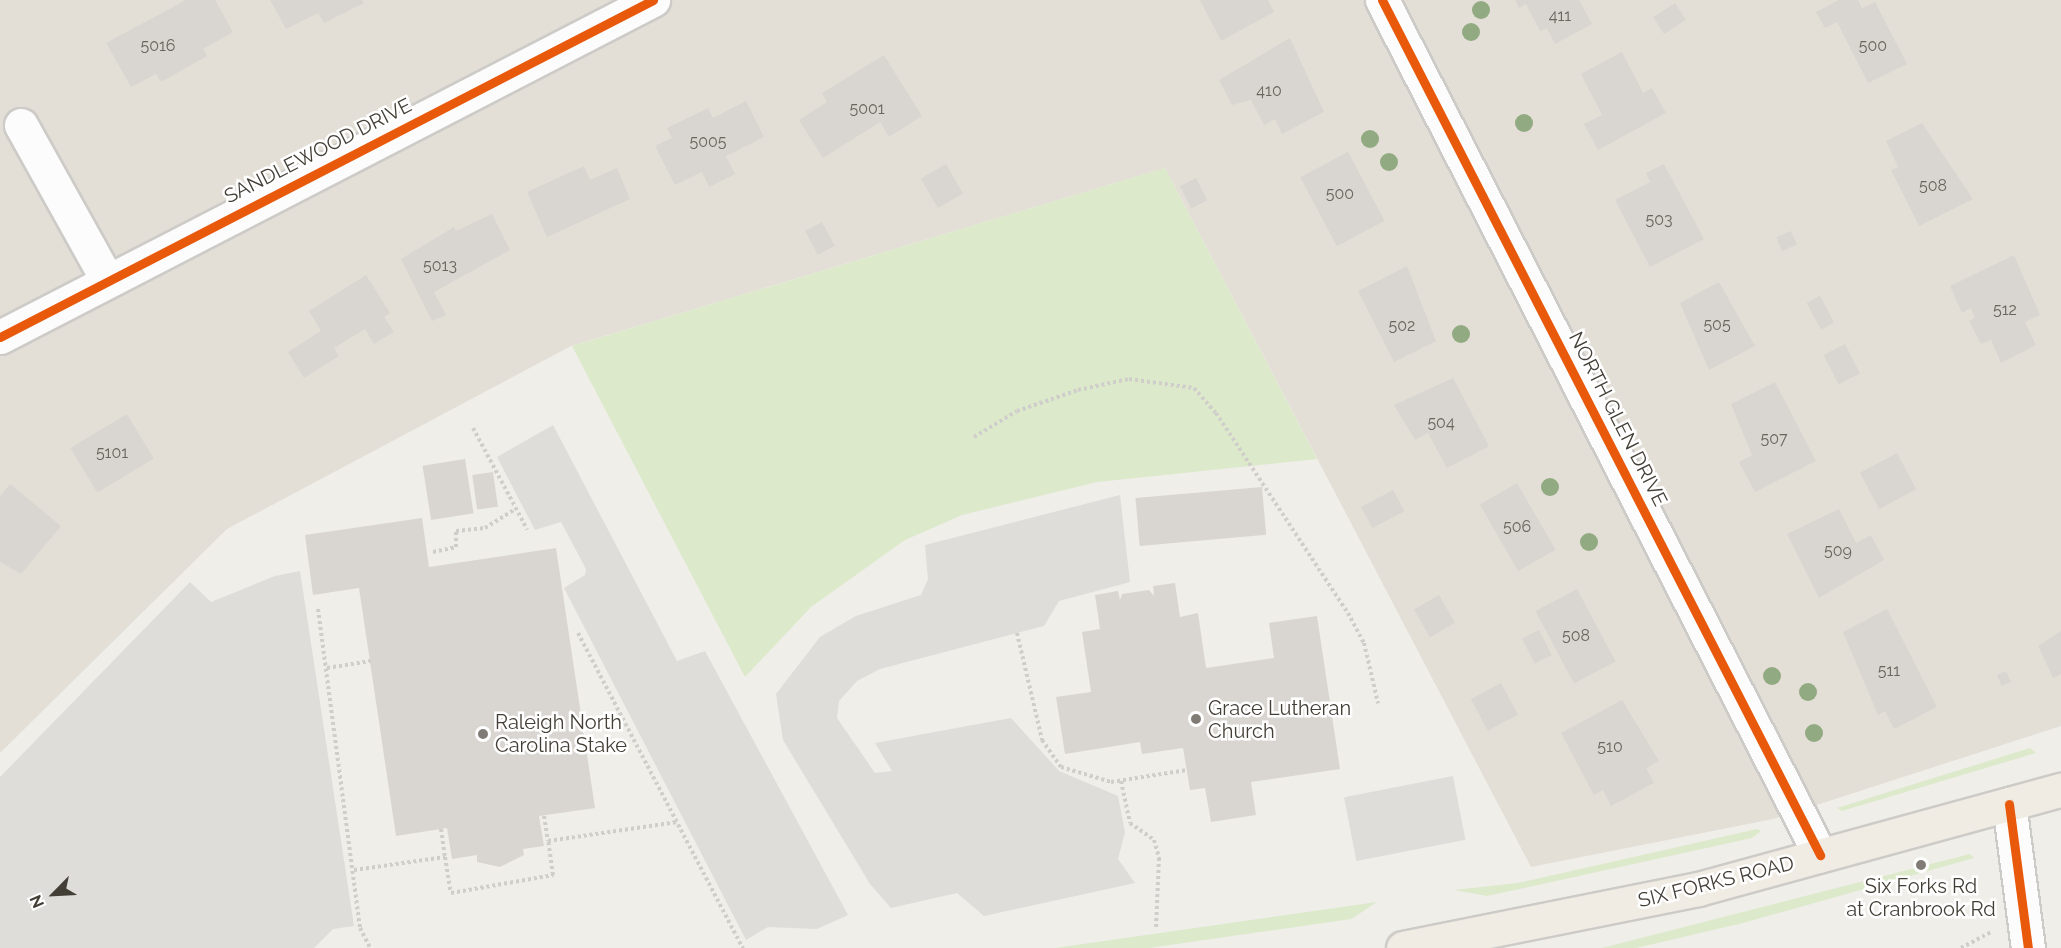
<!DOCTYPE html>
<html>
<head>
<meta charset="utf-8">
<style>
	body { margin:0 }
	#map { position:relative; width:2061px; height:948px; overflow:hidden; background:#efeee9; font-family:Raleway,sans-serif }
	div>[style] { position:absolute }
	[style*='--x'] { left:calc(var(--x)*1px); top:calc(var(--y)*1px); width:calc(var(--w)*1px); rotate:calc(var(--a)*1deg) }
	.residential>* { inset:0; background:#e3dfd6 }
	.green>* { inset:0; background:#dce9ca }
	.parking>* { inset:0; background:#deddd9; transform-origin:0 0 }
	.building>* { inset:0; background:#d9d6d1; transform-origin:0 0 }
	.path>* { height:4px; margin-top:-2px; transform-origin:0; background:repeating-linear-gradient(90deg,#d0cecb 0 3px,transparent 0 6px) }
	.roads { filter:drop-shadow(2px 0 #cdcbc7) drop-shadow(-2px 0 #cdcbc7) drop-shadow(0 2px #cdcbc7) drop-shadow(0 -2px #cdcbc7) }
	.minor>* { height:33px; margin:-16.5px; padding:0 16.5px; transform-origin:16.5px; border-radius:16.5px; background:#fdfcfc }
	.major>* { height:33px; margin:-16.5px; padding:0 16.5px; transform-origin:16.5px; border-radius:16.5px; background:#f0ece4 }
	.cycleway>* { height:9px; margin:-4.5px; padding:0 4.5px; transform-origin:4.5px; border-radius:4.5px; background:#e8590c }
	.trees>* { width:18px; height:18px; margin:-9px; border-radius:50%; background:#92aa81 }
	.dots>* { width:16px; height:16px; translate:-50% -50%; box-sizing:border-box; border:3px solid #fff; border-radius:50% }
	span { translate:-50% -50%; white-space:nowrap; text-align:center; line-height:1.15; -webkit-text-stroke:5px #fff; paint-order:stroke }
	.number-label { font-size:16px; color:#6a665e }
	.number-label span { -webkit-text-stroke-width:0 }
	.street-label { font-size:20px; color:#443f36 }
	.poi-label { font-size:20px; color:#443f36 }
	.left { translate:0 -50%; text-align:left }
	.north { position:absolute; left:24px; top:864px; width:60px; height:60px; -webkit-text-stroke:4px #fff; paint-order:stroke; rotate:246deg; font-size:16px; font-weight:700; line-height:24px; text-align:center; color:#443f36 }
	.north::after { content:''; display:block; margin:auto; width:21px; height:27px; background:#443f36; clip-path:polygon(50% 0,100% 100%,50% 72%,0 100%) }
</style>
</head>
<body>
<div id="map">
	<div class="residential">
		<div style="clip-path:polygon(0 0,2061px 0,2061px 726px,1773px 819px,1531px 867px,1165px 168px,571px 346px,227px 529px,0 753px)"></div>
	</div>
	<div class="green">
		<div style="clip-path:polygon(1165px 168px,1317px 459px,1097px 482px,962px 515px,905px 540px,811px 607px,745px 677px,572px 346px)"></div>
		<div style="clip-path:polygon(2030px 748px,2036px 753px,1842px 811px,1837px 808px)"></div>
		<div style="clip-path:polygon(1757px 829px,1761px 831px,1752px 838px,1487px 896px,1454px 890px,1518px 883px)"></div>
		<div style="clip-path:polygon(1970px 854px,1974px 858px,1743px 923px,1636px 948px,1602px 948px)"></div>
		<div style="clip-path:polygon(1377px 902px,1351px 919px,1149px 948px,1055px 948px)"></div>
	</div>
	<div class="parking">
		<div style="clip-path:polygon(553px 425px,677px 661px,705px 651px,848px 915px,817px 929px,768px 927px,746px 940px,564px 588px,585px 575px,586px 569px,561px 522px,535px 530px,497px 457px)"></div>
		<div style="clip-path:polygon(1120px 495px,1130px 582px,1059px 601px,1044px 626px,880px 669px,857px 681px,839px 701px,837px 718px,875px 773px,892px 771px,875px 743px,1011px 718px,1059px 771px,1118px 796px,1125px 832px,1118px 859px,1135px 883px,984px 916px,957px 893px,891px 908px,870px 884px,783px 740px,776px 694px,820px 637px,856px 616px,921px 595px,928px 579px,925px 545px)"></div>
		<div style="clip-path:polygon(300px 571px,354px 926px,333px 929px,314px 948px,0 948px,0 777px,190px 582px,211px 602px,275px 576px)"></div>
		<div style="left:1453px;top:776px;width:65px;height:111px;rotate:79deg"></div>
	</div>
	<div class="building">
		<div style="clip-path:polygon(186px 0,215px 0,233px 32px,203px 49px,207px 56px,161px 82px,156px 74px,131px 87px,106px 43px)"></div>
		<div style="clip-path:polygon(270px 0,362px 0,364px 3px,324px 23px,318px 13px,286px 29px)"></div>
		<div style="clip-path:polygon(1200px 0,1268px 0,1274px 12px,1221px 41px)"></div>
		<div style="clip-path:polygon(1515px 0,1579px 0,1592px 24px,1555px 44px,1547px 28px,1540px 31px,1526px 4px,1519px 8px)"></div>
		<div style="clip-path:polygon(1839px 0,1858px 0,1862px 8px,1875px 2px,1907px 64px,1868px 83px,1837px 22px,1825px 28px,1816px 12px)"></div>
		<div style="left:1675px;top:3px;width:20px;height:26px;rotate:57deg"></div>
		<div style="clip-path:polygon(1290px 38px,1324px 112px,1282px 134px,1275px 119px,1264px 125px,1251px 100px,1232px 105px,1219px 80px)"></div>
		<div style="clip-path:polygon(1622px 52px,1643px 93px,1652px 88px,1666px 113px,1598px 150px,1584px 124px,1602px 115px,1581px 74px)"></div>
		<div style="clip-path:polygon(884px 55px,922px 116px,889px 137px,880px 122px,823px 158px,799px 120px,827px 102px,822px 93px)"></div>
		<div style="clip-path:polygon(746px 101px,764px 137px,726px 156px,735px 174px,709px 187px,702px 172px,675px 185px,655px 146px,672px 138px,667px 128px,708px 108px,713px 118px)"></div>
		<div style="clip-path:polygon(1922px 123px,1973px 199px,1919px 226px,1891px 170px,1898px 167px,1886px 141px)"></div>
		<div style="left:1348px;top:152px;width:78px;height:54px;rotate:62deg"></div>
		<div style="left:946px;top:164px;width:34px;height:29px;rotate:60deg"></div>
		<div style="clip-path:polygon(1664px 164px,1704px 239px,1650px 267px,1615px 200px,1650px 182px,1646px 173px)"></div>
		<div style="clip-path:polygon(584px 166px,590px 180px,617px 168px,630px 199px,547px 237px,527px 192px)"></div>
		<div style="left:1196px;top:178px;width:25px;height:18px;rotate:63deg"></div>
		<div style="clip-path:polygon(492px 214px,510px 250px,434px 292px,446px 315px,432px 321px,401px 259px,454px 227px,456px 231px)"></div>
		<div style="left:822px;top:222px;width:27px;height:19px;rotate:62deg"></div>
		<div style="left:1791px;top:231px;width:15px;height:16px;rotate:67deg"></div>
		<div style="clip-path:polygon(2014px 255px,2040px 315px,2025px 322px,2036px 345px,2001px 363px,1991px 340px,1981px 344px,1969px 321px,1975px 318px,1971px 308px,1962px 313px,1950px 286px)"></div>
		<div style="clip-path:polygon(1407px 266px,1436px 341px,1394px 362px,1358px 291px)"></div>
		<div style="clip-path:polygon(366px 275px,390px 313px,384px 317px,394px 332px,374px 344px,365px 329px,334px 348px,339px 356px,304px 378px,288px 352px,321px 331px,309px 311px)"></div>
		<div style="clip-path:polygon(1719px 282px,1755px 346px,1709px 370px,1680px 303px)"></div>
		<div style="left:1820px;top:296px;width:30px;height:15px;rotate:62deg"></div>
		<div style="left:1845px;top:344px;width:33px;height:24px;rotate:63deg"></div>
		<div style="clip-path:polygon(1453px 378px,1489px 446px,1447px 468px,1428px 433px,1415px 440px,1394px 405px)"></div>
		<div style="clip-path:polygon(1775px 382px,1816px 461px,1755px 492px,1739px 462px,1752px 455px,1731px 404px)"></div>
		<div style="left:127px;top:414px;width:52px;height:66px;rotate:59deg"></div>
		<div style="left:1897px;top:453px;width:41px;height:42px;rotate:62deg"></div>
		<div style="left:465px;top:459px;width:55px;height:43px;rotate:81deg"></div>
		<div style="left:493px;top:472px;width:35px;height:21px;rotate:82deg"></div>
		<div style="left:1517px;top:483px;width:77px;height:43px;rotate:60deg"></div>
		<div style="clip-path:polygon(10px 484px,61px 526px,21px 574px,0 562px,0 496px)"></div>
		<div style="left:1262px;top:487px;width:48px;height:127px;rotate:85deg"></div>
		<div style="left:1393px;top:490px;width:24px;height:36px;rotate:62deg"></div>
		<div style="clip-path:polygon(1839px 509px,1856px 543px,1871px 535px,1884px 560px,1819px 598px,1787px 534px)"></div>
		<div style="clip-path:polygon(422px 518px,429px 567px,556px 548px,595px 808px,539px 816px,544px 846px,523px 849px,524px 855px,500px 867px,477px 862px,477px 855px,452px 859px,447px 828px,396px 836px,359px 588px,313px 595px,305px 535px)"></div>
		<div style="clip-path:polygon(1175px 583px,1180px 617px,1198px 613px,1206px 668px,1274px 658px,1269px 623px,1317px 616px,1340px 769px,1251px 782px,1256px 815px,1211px 822px,1205px 788px,1190px 790px,1183px 748px,1142px 754px,1140px 742px,1065px 754px,1056px 697px,1091px 692px,1082px 632px,1100px 629px,1095px 595px,1118px 591px,1120px 600px,1122px 594px,1149px 590px,1154px 596px,1153px 586px)"></div>
		<div style="left:1577px;top:589px;width:82px;height:47px;rotate:62deg"></div>
		<div style="left:1439px;top:595px;width:32px;height:29px;rotate:60deg"></div>
		<div style="clip-path:polygon(1887px 609px,1937px 707px,1894px 729px,1885px 711px,1878px 715px,1843px 632px)"></div>
		<div style="left:1539px;top:630px;width:28px;height:19px;rotate:63deg"></div>
		<div style="clip-path:polygon(2061px 631px,2061px 674px,2053px 678px,2038px 646px)"></div>
		<div style="left:2006px;top:671px;width:12px;height:10px;rotate:66deg"></div>
		<div style="left:1501px;top:683px;width:36px;height:34px;rotate:62deg"></div>
		<div style="clip-path:polygon(1622px 700px,1659px 761px,1646px 768px,1654px 783px,1611px 806px,1603px 790px,1594px 795px,1561px 733px)"></div>
	</div>
	<div class="path">
		<div style="--x:473;--y:428;--w:115;--a:61.9"></div>
		<div style="--x:974;--y:437;--w:50;--a:-31.2"></div>
		<div style="--x:1017;--y:411;--w:65;--a:-19"></div>
		<div style="--x:1078;--y:390;--w:52;--a:-12.2"></div>
		<div style="--x:1129;--y:379;--w:66;--a:7.9"></div>
		<div style="--x:1194;--y:388;--w:33;--a:49"></div>
		<div style="--x:1216;--y:413;--w:240;--a:56.6"></div>
		<div style="--x:1348;--y:613;--w:34;--a:62"></div>
		<div style="--x:1364;--y:643;--w:62;--a:76.9"></div>
		<div style="--x:433;--y:552;--w:24;--a:-12"></div>
		<div style="--x:456;--y:547;--w:16;--a:-90"></div>
		<div style="--x:456;--y:531;--w:29;--a:-6"></div>
		<div style="--x:485;--y:528;--w:36;--a:-32"></div>
		<div style="--x:318;--y:609;--w:322;--a:82.5"></div>
		<div style="--x:360;--y:928;--w:22;--a:63"></div>
		<div style="--x:578;--y:633;--w:356;--a:62.4"></div>
		<div style="--x:1017;--y:633;--w:110;--a:76.8"></div>
		<div style="--x:1042;--y:740;--w:33;--a:55"></div>
		<div style="--x:1061;--y:767;--w:52;--a:16.7"></div>
		<div style="--x:1111;--y:782;--w:77;--a:-9"></div>
		<div style="--x:327;--y:668;--w:44;--a:-9.2"></div>
		<div style="--x:1121;--y:781;--w:43;--a:77.9"></div>
		<div style="--x:1130;--y:823;--w:29;--a:35"></div>
		<div style="--x:1154;--y:840;--w:19;--a:74"></div>
		<div style="--x:1159;--y:858;--w:69;--a:92.5"></div>
		<div style="--x:544;--y:816;--w:25;--a:81"></div>
		<div style="--x:441;--y:829;--w:28;--a:82"></div>
		<div style="--x:354;--y:870;--w:92;--a:-8.1"></div>
		<div style="--x:445;--y:857;--w:36;--a:81"></div>
		<div style="--x:451;--y:893;--w:104;--a:-10"></div>
		<div style="--x:553;--y:875;--w:34;--a:-98"></div>
		<div style="--x:548;--y:841;--w:131;--a:-8.3"></div>
		<div style="--x:1961;--y:948;--w:34;--a:-28"></div>
	</div>
	<div class="roads">
		<div class="minor">
			<div style="--x:1382;--y:0;--w:961;--a:62.87"></div>
			<div style="--x:21;--y:125;--w:175;--a:60.9"></div>
			<div style="--x:0;--y:337;--w:735;--a:-27.3"></div>
			<div style="--x:2009;--y:804;--w:145;--a:82.5"></div>
		</div>
		<div class="major">
			<div style="--x:1403;--y:948;--w:301;--a:-11.3"></div>
			<div style="--x:1698;--y:889;--w:376;--a:-15.3"></div>
		</div>
	</div>
	<div class="cycleway">
		<div style="--x:1382;--y:0;--w:961;--a:62.87"></div>
		<div style="--x:0;--y:337;--w:735;--a:-27.3"></div>
		<div style="--x:2009;--y:804;--w:145;--a:82.5"></div>
	</div>
	<div class="trees">
		<div style="left:1481px;top:10px"></div>
		<div style="left:1471px;top:32px"></div>
		<div style="left:1524px;top:123px"></div>
		<div style="left:1370px;top:139px"></div>
		<div style="left:1389px;top:162px"></div>
		<div style="left:1461px;top:334px"></div>
		<div style="left:1550px;top:487px"></div>
		<div style="left:1589px;top:542px"></div>
		<div style="left:1772px;top:676px"></div>
		<div style="left:1808px;top:692px"></div>
		<div style="left:1814px;top:733px"></div>
	</div>
	<div class="dots">
		<div style="left:1196px;top:719px;background:#807c75"></div>
		<div style="left:483px;top:734px;background:#807c75"></div>
		<div style="left:1921px;top:865px;background:#807c75"></div>
	</div>
	<div class="number-label">
		<span style="left:1560px;top:16px">411</span>
		<span style="left:158px;top:46px">5016</span>
		<span style="left:1873px;top:46px">500</span>
		<span style="left:1269px;top:91px">410</span>
		<span style="left:867px;top:109px">5001</span>
		<span style="left:708px;top:142px">5005</span>
		<span style="left:1933px;top:186px">508</span>
		<span style="left:1340px;top:194px">500</span>
		<span style="left:1659px;top:220px">503</span>
		<span style="left:440px;top:266px">5013</span>
		<span style="left:2005px;top:310px">512</span>
		<span style="left:1717px;top:325px">505</span>
		<span style="left:1402px;top:326px">502</span>
		<span style="left:1441px;top:423px">504</span>
		<span style="left:1774px;top:439px">507</span>
		<span style="left:112px;top:453px">5101</span>
		<span style="left:1517px;top:527px">506</span>
		<span style="left:1838px;top:551px">509</span>
		<span style="left:1576px;top:636px">508</span>
		<span style="left:1889px;top:671px">511</span>
		<span style="left:1610px;top:747px">510</span>
	</div>
	<div class="street-label">
		<span style="left:318px;top:151px;rotate:-27deg">SANDLEWOOD DRIVE</span>
		<span style="left:1618px;top:419px;rotate:63deg">NORTH GLEN DRIVE</span>
		<span style="left:1716px;top:882px;rotate:-14deg">SIX FORKS ROAD</span>
	</div>
	<div class="poi-label">
		<span class="left" style="left:1208px;top:720px">Grace Lutheran<br>Church</span>
		<span class="left" style="left:495px;top:734px">Raleigh North<br>Carolina Stake</span>
		<span style="left:1921px;top:898px">Six Forks Rd<br>at Cranbrook Rd</span>
	</div>
	<div class="north">N</div>
</div>
</body>
</html>
